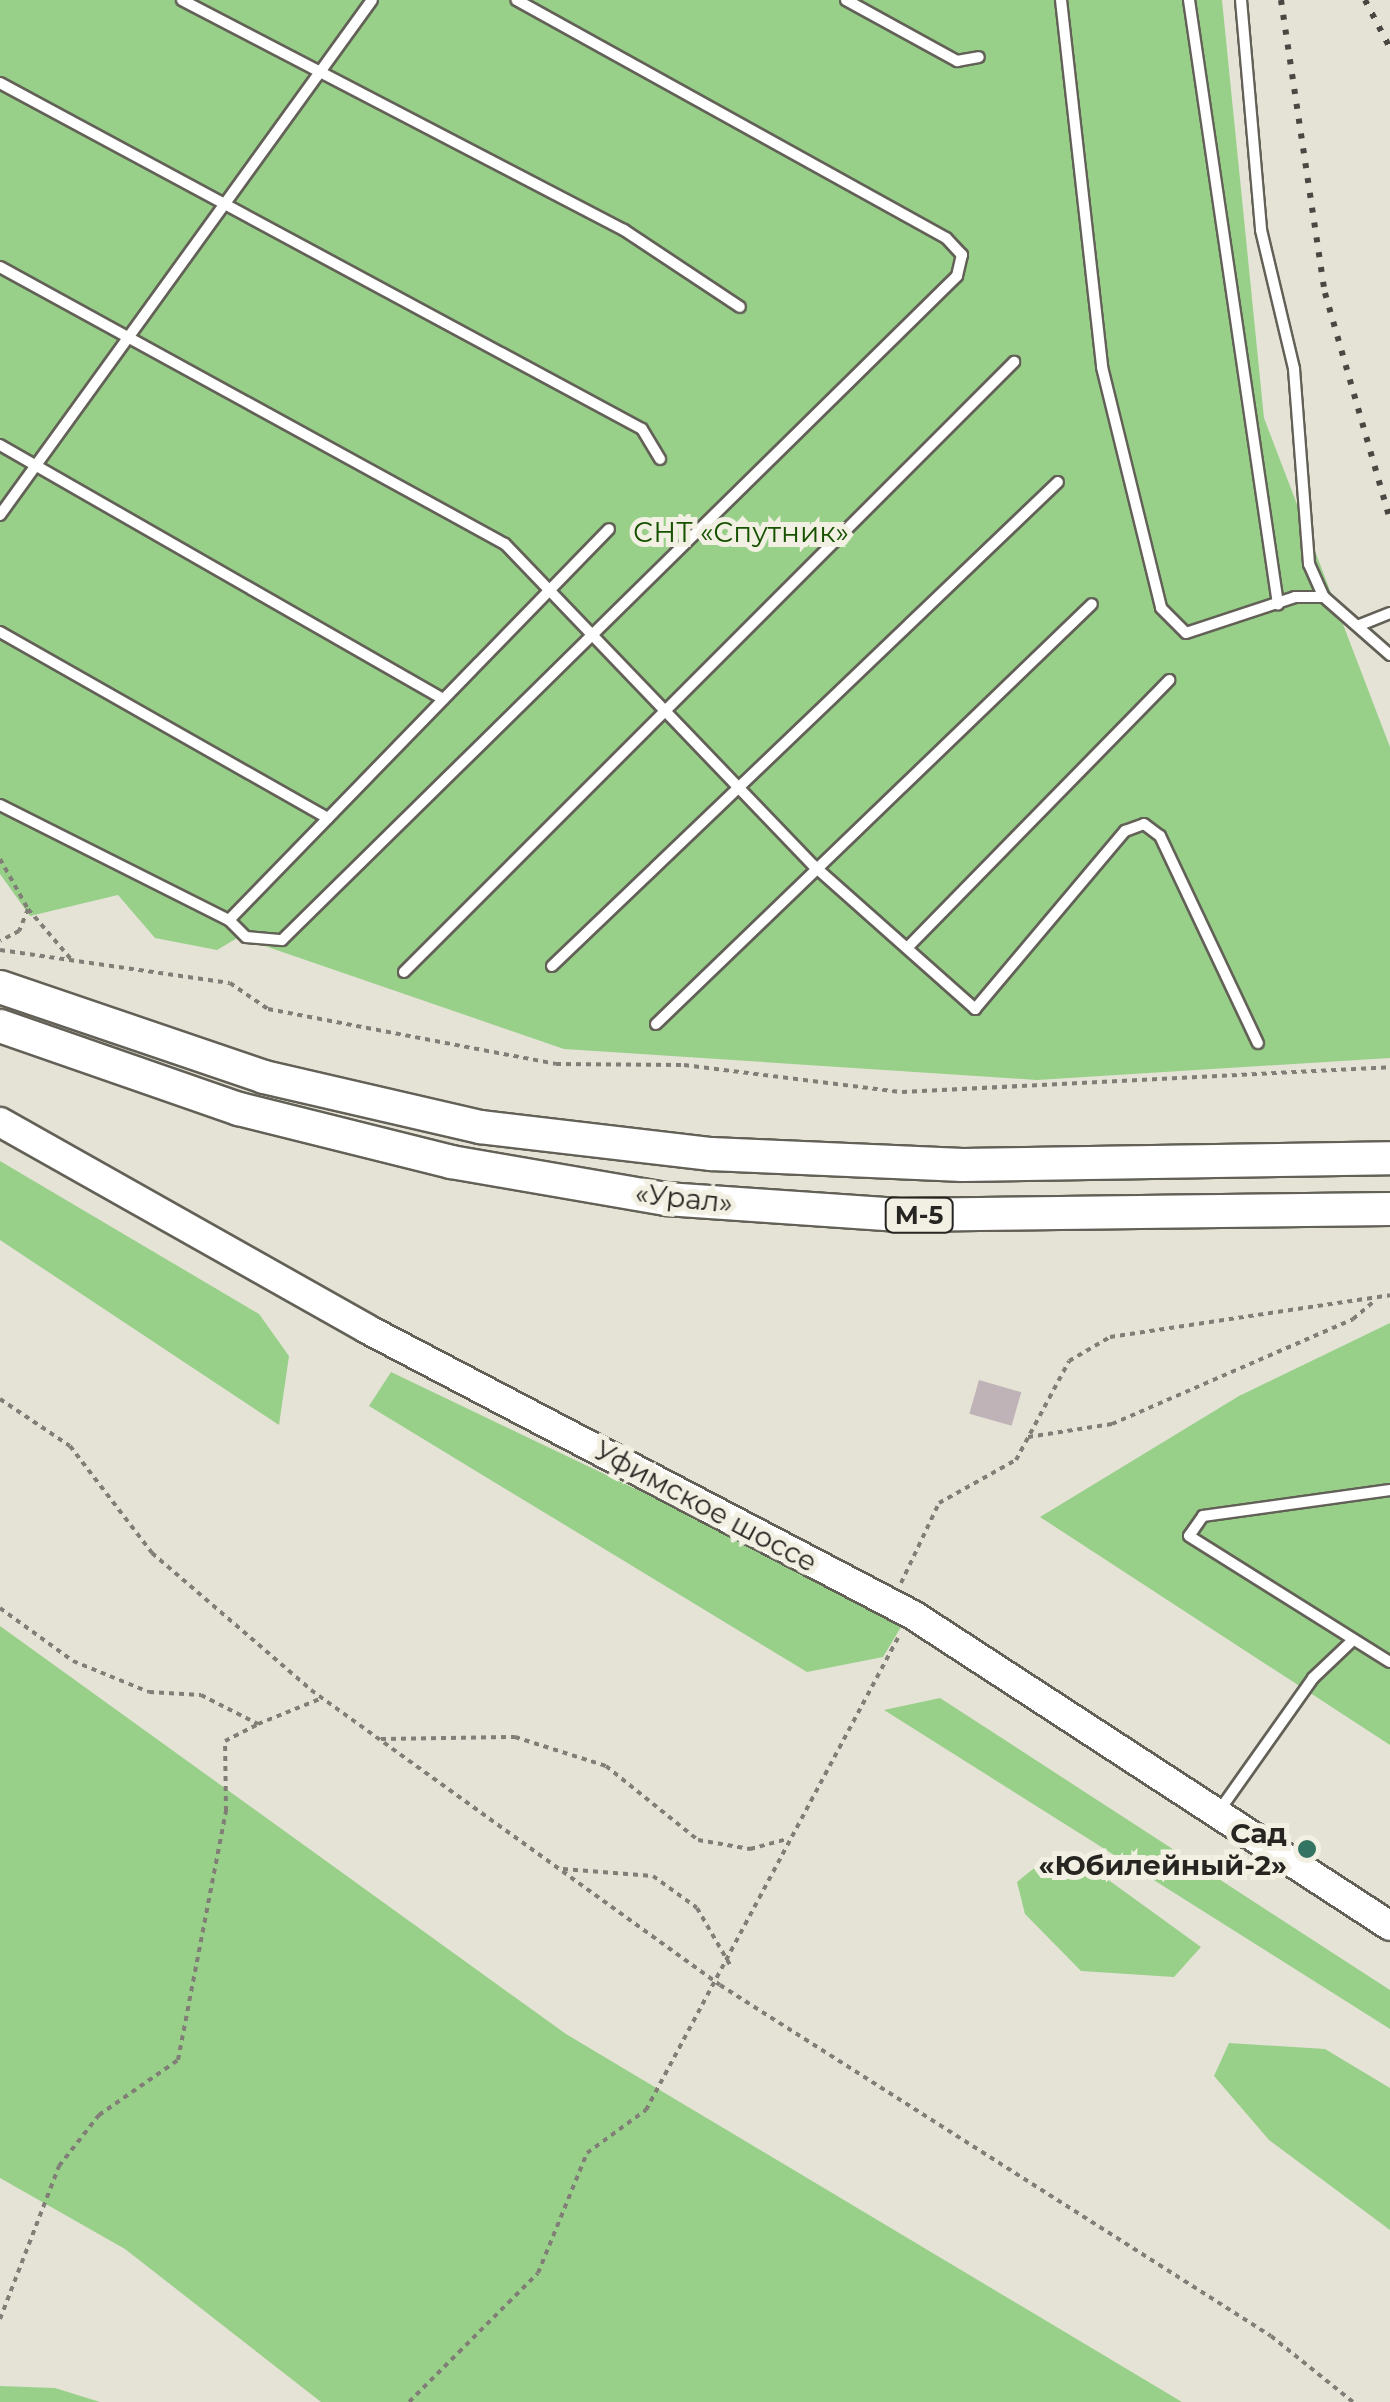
<!DOCTYPE html>
<html>
<head>
<meta charset="utf-8">
<style>
	body { margin:0 }
	#map { position:relative; width:1390px; height:2402px; overflow:hidden; background:#e5e3d6; font-family:Montserrat,sans-serif }
	div>[style] { position:absolute }
	[style*='--x'] { left:calc(var(--x)*1px); top:calc(var(--y)*1px); width:calc(var(--w)*1px); rotate:calc(var(--a)*1deg) }
	.green>* { inset:0; background:#98d08a }
	.building>* { inset:0; background:#c0b3b8; transform-origin:0 0 }
	.path>* { height:4px; margin-top:-2px; transform-origin:0; background:repeating-linear-gradient(90deg,#807e76 0 5px,transparent 0 10px) }
	.roads { filter:drop-shadow(2px 0 #636157) drop-shadow(-2px 0 #636157) drop-shadow(0 2px #636157) drop-shadow(0 -2px #636157) }
	.lane>* { height:10px; margin:-5px; padding:0 5px; transform-origin:5px; border-radius:5px; background:#fff }
	.secondary>* { height:28px; margin:-14px; padding:0 14px; transform-origin:14px; border-radius:14px; background:#fff }
	.primary>* { height:32px; margin:-16px; padding:0 16px; transform-origin:16px; border-radius:16px; background:#fff }
	.rail>* { height:6px; margin-top:-3px; transform-origin:0; background:repeating-linear-gradient(90deg,#494742 0 5px,transparent 0 15px) }
	.dots>* { width:28px; height:28px; translate:-50% -50%; box-sizing:border-box; border:5px solid #f2f0e3; border-radius:50% }
	span { translate:-50% -50%; white-space:nowrap; text-align:center; line-height:1.15; -webkit-text-stroke:10px #f2f0e3; paint-order:stroke }
	.shield-label span { padding:2px 8px; background:#f2f0e3; border:2px solid; border-radius:8px; -webkit-text-stroke-width:0 }
	.shield-label { font-size:25px; color:#262521; font-weight:700 }
	.park-label { font-size:28px; color:#165100 }
	.street-label { font-size:28px; color:#262521 }
	.poi-label { font-size:28px; color:#262521; font-weight:700 }
	.right { translate:-100% -50%; text-align:right }
</style>
</head>
<body>
<div id="map">
	<div class="green">
		<div style="clip-path:polygon(0 0,1222px 0,1264px 418px,1390px 747px,1390px 1058px,1037px 1080px,564px 1049px,239px 937px,217px 950px,155px 938px,118px 895px,30px 916px,0 874px)"></div>
		<div style="clip-path:polygon(0 1161px,259px 1314px,289px 1356px,279px 1425px,0 1240px)"></div>
		<div style="clip-path:polygon(1390px 1323px,1390px 1745px,1040px 1517px,1239px 1396px)"></div>
		<div style="clip-path:polygon(391px 1372px,778px 1557px,901px 1627px,883px 1657px,807px 1672px,369px 1406px)"></div>
		<div style="clip-path:polygon(0 1626px,566px 2034px,1182px 2402px,321px 2402px,125px 2249px,0 2178px)"></div>
		<div style="clip-path:polygon(940px 1698px,1390px 1990px,1390px 2029px,884px 1710px)"></div>
		<div style="clip-path:polygon(1038px 1865px,1103px 1876px,1201px 1947px,1174px 1977px,1081px 1971px,1025px 1914px,1017px 1882px)"></div>
		<div style="clip-path:polygon(1229px 2043px,1325px 2049px,1390px 2088px,1390px 2230px,1269px 2140px,1214px 2076px)"></div>
		<div style="clip-path:polygon(0 2386px,55px 2388px,100px 2402px,0 2402px)"></div>
	</div>
	<div class="building">
		<div style="left:979px;top:1380px;width:44px;height:35px;rotate:16deg"></div>
	</div>
	<div class="path">
		<div style="--x:0;--y:859;--w:57;--a:60.8"></div>
		<div style="--x:28;--y:909;--w:24;--a:112"></div>
		<div style="--x:19;--y:931;--w:21;--a:152"></div>
		<div style="--x:28;--y:909;--w:65;--a:49.4"></div>
		<div style="--x:0;--y:950;--w:232;--a:8.2"></div>
		<div style="--x:230;--y:983;--w:46;--a:34.4"></div>
		<div style="--x:268;--y:1009;--w:293;--a:10.8"></div>
		<div style="--x:556;--y:1064;--w:128;--a:0.4"></div>
		<div style="--x:684;--y:1065;--w:220;--a:7.1"></div>
		<div style="--x:902;--y:1092;--w:489;--a:-2.9"></div>
		<div style="--x:0;--y:1399;--w:84;--a:33.9"></div>
		<div style="--x:70;--y:1446;--w:135;--a:52.5"></div>
		<div style="--x:152;--y:1553;--w:210;--a:40.7"></div>
		<div style="--x:311;--y:1690;--w:504;--a:35.8"></div>
		<div style="--x:720;--y:1985;--w:653;--a:32.5"></div>
		<div style="--x:1271;--y:2336;--w:105;--a:38.8"></div>
		<div style="--x:1028;--y:1437;--w:85;--a:-8.8"></div>
		<div style="--x:1112;--y:1424;--w:263;--a:-23.5"></div>
		<div style="--x:1353;--y:1319;--w:26;--a:-40"></div>
		<div style="--x:901;--y:1583;--w:89;--a:-64.6"></div>
		<div style="--x:939;--y:1503;--w:88;--a:-29.2"></div>
		<div style="--x:1016;--y:1460;--w:112;--a:-61.8"></div>
		<div style="--x:1069;--y:1361;--w:48;--a:-30.3"></div>
		<div style="--x:1110;--y:1337;--w:283;--a:-8.5"></div>
		<div style="--x:0;--y:1608;--w:90;--a:36"></div>
		<div style="--x:73;--y:1661;--w:82;--a:22.2"></div>
		<div style="--x:149;--y:1692;--w:52;--a:3.3"></div>
		<div style="--x:201;--y:1695;--w:64;--a:27"></div>
		<div style="--x:258;--y:1724;--w:69;--a:-22.1"></div>
		<div style="--x:381;--y:1739;--w:134;--a:-0.9"></div>
		<div style="--x:515;--y:1737;--w:96;--a:17.7"></div>
		<div style="--x:606;--y:1766;--w:118;--a:38.8"></div>
		<div style="--x:698;--y:1840;--w:53;--a:9.8"></div>
		<div style="--x:750;--y:1849;--w:39;--a:-15"></div>
		<div style="--x:563;--y:1869;--w:90;--a:4.4"></div>
		<div style="--x:653;--y:1876;--w:54;--a:36"></div>
		<div style="--x:697;--y:1908;--w:66;--a:59.9"></div>
		<div style="--x:0;--y:2319;--w:164;--a:-68.9"></div>
		<div style="--x:59;--y:2166;--w:65;--a:-51.9"></div>
		<div style="--x:99;--y:2115;--w:96;--a:-34.8"></div>
		<div style="--x:178;--y:2060;--w:254;--a:-79.1"></div>
		<div style="--x:226;--y:1811;--w:70;--a:-90.8"></div>
		<div style="--x:225;--y:1741;--w:37;--a:-27"></div>
		<div style="--x:409;--y:2402;--w:182;--a:-45"></div>
		<div style="--x:538;--y:2273;--w:130;--a:-67.8"></div>
		<div style="--x:587;--y:2153;--w:73;--a:-36.1"></div>
		<div style="--x:646;--y:2110;--w:537;--a:-61.91"></div>
	</div>
	<div class="roads">
		<div class="lane">
			<div style="--x:182;--y:0;--w:498;--a:27.5"></div>
			<div style="--x:624;--y:230;--w:139;--a:33.6"></div>
			<div style="--x:846;--y:0;--w:127;--a:28.8"></div>
			<div style="--x:957;--y:61;--w:22;--a:-10"></div>
			<div style="--x:1061;--y:0;--w:369;--a:83.6"></div>
			<div style="--x:1102;--y:367;--w:248;--a:76.2"></div>
			<div style="--x:1161;--y:608;--w:35;--a:45"></div>
			<div style="--x:1186;--y:633;--w:115;--a:-18.3"></div>
			<div style="--x:1295;--y:597;--w:29;--a:0"></div>
			<div style="--x:1189;--y:0;--w:611;--a:81.62"></div>
			<div style="--x:1241;--y:0;--w:231;--a:85"></div>
			<div style="--x:1261;--y:230;--w:143;--a:76.6"></div>
			<div style="--x:1294;--y:369;--w:196;--a:85.6"></div>
			<div style="--x:1309;--y:564;--w:36;--a:66"></div>
			<div style="--x:1324;--y:597;--w:88;--a:41.3"></div>
			<div style="--x:0;--y:83;--w:729;--a:28.32"></div>
			<div style="--x:642;--y:429;--w:35;--a:59"></div>
			<div style="--x:0;--y:267;--w:576;--a:28.75"></div>
			<div style="--x:505;--y:544;--w:445;--a:46.2"></div>
			<div style="--x:813;--y:865;--w:217;--a:41.6"></div>
			<div style="--x:975;--y:1009;--w:233;--a:-49.9"></div>
			<div style="--x:1125;--y:831;--w:20;--a:-20"></div>
			<div style="--x:1144;--y:824;--w:20;--a:37"></div>
			<div style="--x:1160;--y:836;--w:229;--a:64.7"></div>
			<div style="--x:0;--y:445;--w:511;--a:29.83"></div>
			<div style="--x:0;--y:515;--w:635;--a:-54.16"></div>
			<div style="--x:1360;--y:625;--w:32;--a:-22"></div>
			<div style="--x:0;--y:632;--w:377;--a:29.6"></div>
			<div style="--x:0;--y:805;--w:256;--a:26.7"></div>
			<div style="--x:229;--y:920;--w:24;--a:45"></div>
			<div style="--x:246;--y:937;--w:36;--a:5"></div>
			<div style="--x:282;--y:940;--w:947;--a:-44.53"></div>
			<div style="--x:957;--y:276;--w:22;--a:-77"></div>
			<div style="--x:962;--y:255;--w:23;--a:-133"></div>
			<div style="--x:946;--y:238;--w:491;--a:-151"></div>
			<div style="--x:229;--y:920;--w:545;--a:-45.82"></div>
			<div style="--x:907;--y:948;--w:375;--a:-45.6"></div>
			<div style="--x:552;--y:966;--w:700;--a:-43.73"></div>
			<div style="--x:404;--y:972;--w:863;--a:-45"></div>
			<div style="--x:656;--y:1024;--w:605;--a:-43.93"></div>
			<div style="--x:1390;--y:1490;--w:189;--a:172.1"></div>
			<div style="--x:1203;--y:1516;--w:24;--a:125"></div>
			<div style="--x:1189;--y:1536;--w:237;--a:32.1"></div>
			<div style="--x:1219;--y:1811;--w:163;--a:-54.7"></div>
			<div style="--x:1313;--y:1678;--w:51;--a:-43.4"></div>
		</div>
		<div class="secondary">
			<div style="--x:0;--y:1122;--w:421;--a:29.4"></div>
			<div style="--x:367;--y:1329;--w:616;--a:27.65"></div>
			<div style="--x:913;--y:1615;--w:569;--a:33.1"></div>
		</div>
		<div class="primary">
			<div style="--x:0;--y:987;--w:279;--a:18.8"></div>
			<div style="--x:264;--y:1077;--w:222;--a:13"></div>
			<div style="--x:480;--y:1127;--w:233;--a:6.7"></div>
			<div style="--x:711;--y:1154;--w:252;--a:2.5"></div>
			<div style="--x:963;--y:1165;--w:427;--a:-0.9"></div>
			<div style="--x:0;--y:1026;--w:253;--a:19.2"></div>
			<div style="--x:239;--y:1109;--w:219;--a:14"></div>
			<div style="--x:451;--y:1162;--w:218;--a:9.8"></div>
			<div style="--x:666;--y:1199;--w:234;--a:3.9"></div>
			<div style="--x:899;--y:1215;--w:491;--a:-0.7"></div>
		</div>
	</div>
	<div class="rail">
		<div style="--x:1281;--y:0;--w:296;--a:81.5"></div>
		<div style="--x:1325;--y:293;--w:235;--a:74"></div>
		<div style="--x:1365;--y:0;--w:54;--a:62.5"></div>
	</div>
	<div class="dots">
		<div style="left:1307px;top:1849px;background:#347462"></div>
	</div>
	<div class="shield-label">
		<span style="left:919px;top:1215px">М-5</span>
	</div>
	<div class="park-label">
		<span style="left:741px;top:532px">СНТ «Спутник»</span>
	</div>
	<div class="street-label">
		<span style="left:684px;top:1198px;rotate:6deg">«Урал»</span>
		<span style="left:706px;top:1506px;rotate:28deg">Уфимское шоссе</span>
	</div>
	<div class="poi-label">
		<span class="right" style="left:1287px;top:1849px">Сад<br>«Юбилейный-2»</span>
	</div>
</div>
</body>
</html>
